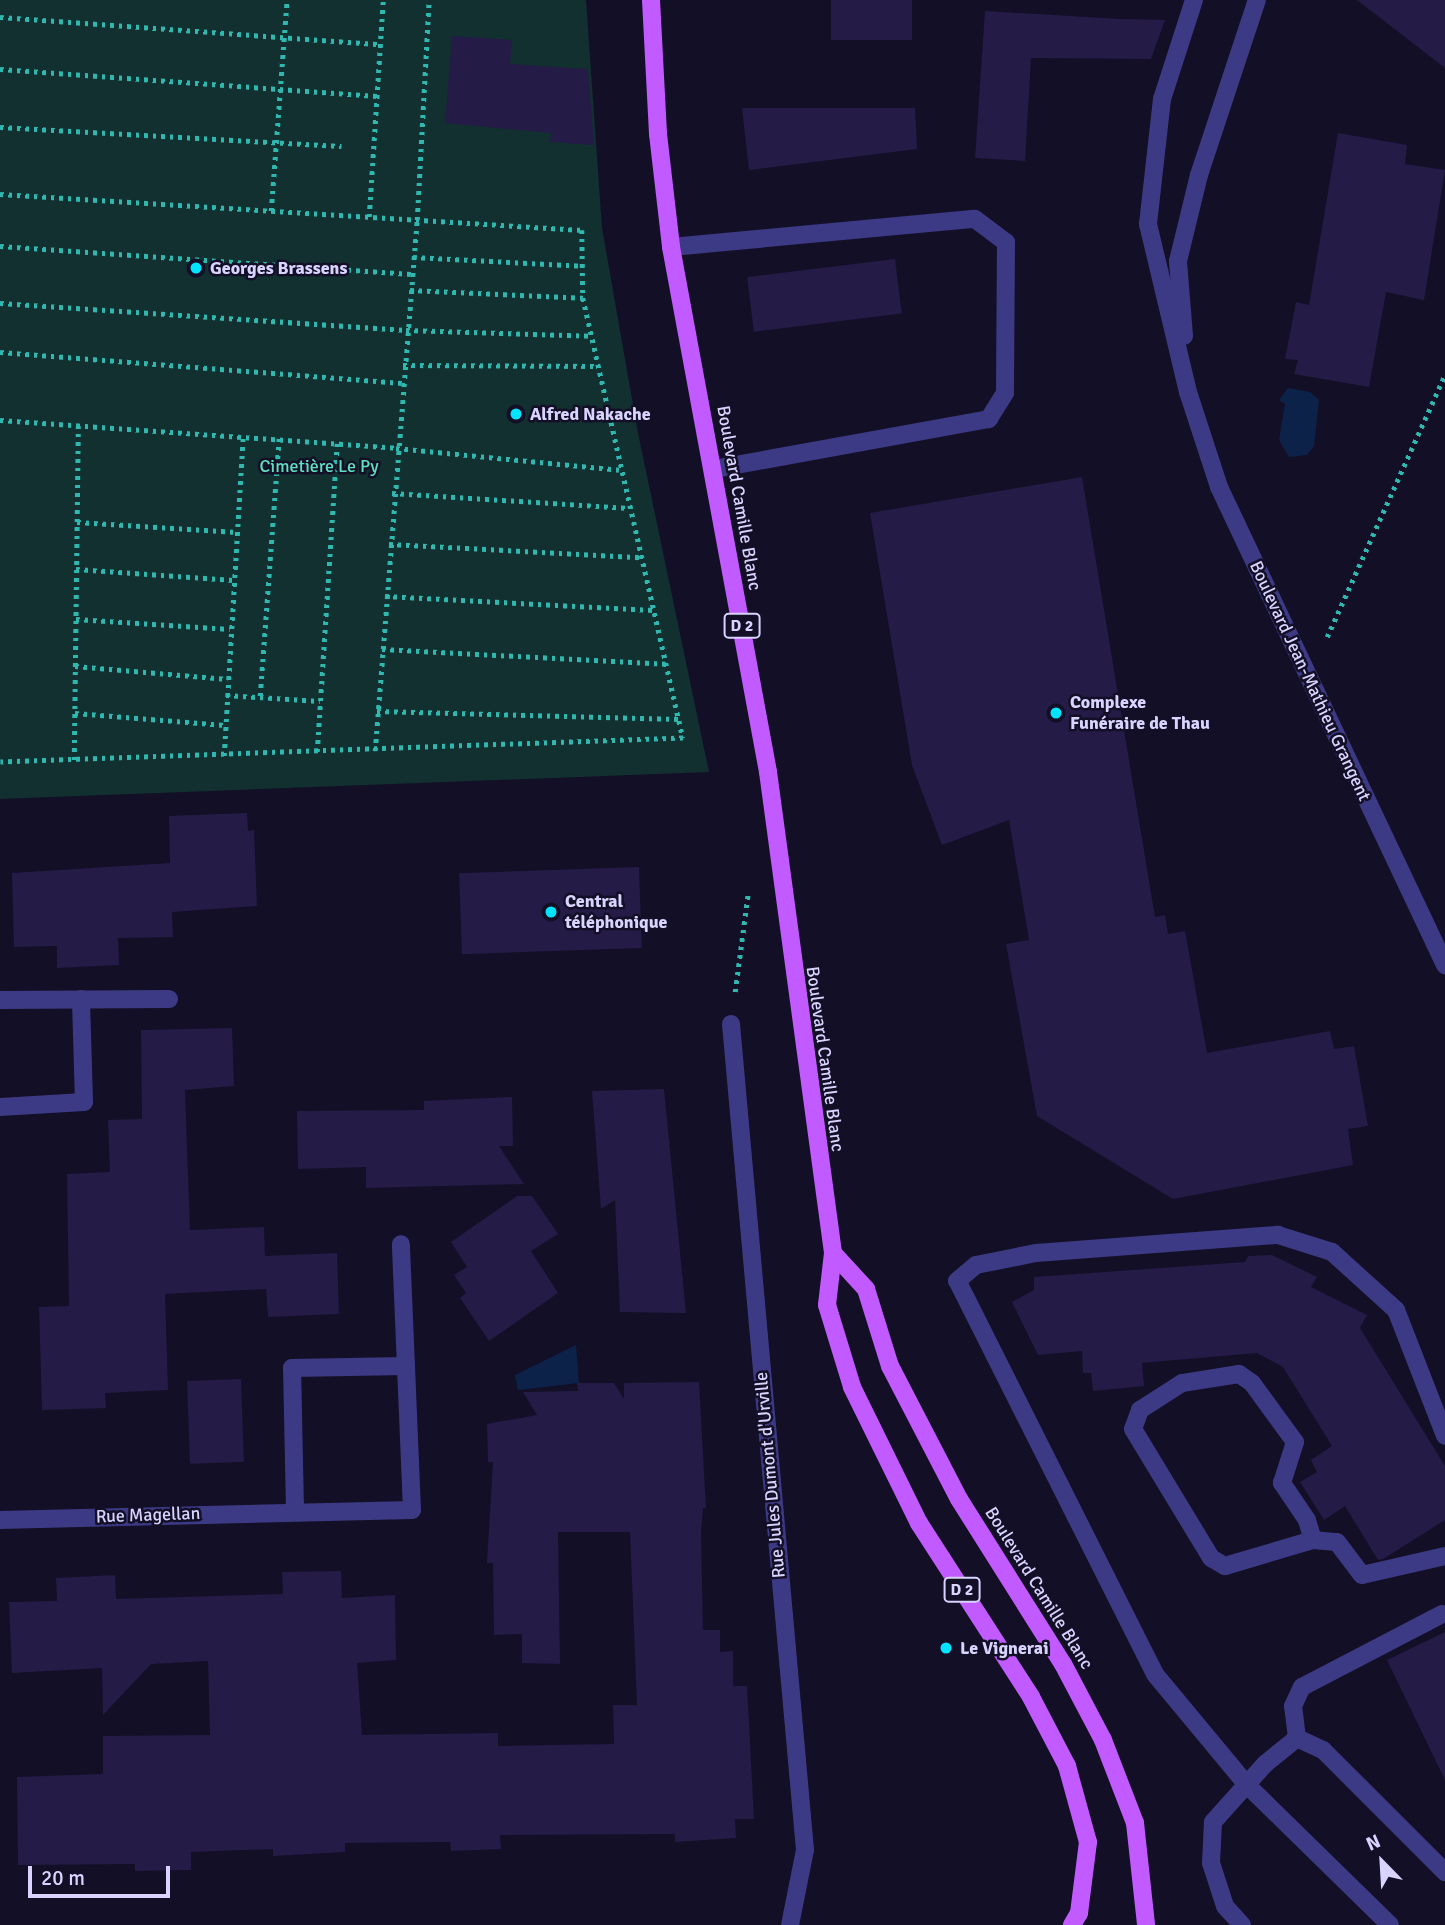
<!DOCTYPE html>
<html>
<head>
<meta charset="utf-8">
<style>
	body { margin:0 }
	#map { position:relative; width:1445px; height:1925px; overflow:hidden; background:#130f26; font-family:Signika,sans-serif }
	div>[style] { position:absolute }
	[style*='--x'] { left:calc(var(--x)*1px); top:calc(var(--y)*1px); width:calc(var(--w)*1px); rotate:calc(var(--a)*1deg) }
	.green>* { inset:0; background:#12302f }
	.water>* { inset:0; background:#0c2248 }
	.building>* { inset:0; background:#241b47; transform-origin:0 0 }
	.path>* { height:4.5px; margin-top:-2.25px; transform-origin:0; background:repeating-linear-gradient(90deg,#2fb8b0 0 3.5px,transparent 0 8.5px) }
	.lane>* { height:18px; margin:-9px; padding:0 9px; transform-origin:9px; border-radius:9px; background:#3d3a85 }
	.street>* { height:18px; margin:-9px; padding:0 9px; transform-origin:9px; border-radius:9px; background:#3d3a85 }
	.primary>* { height:18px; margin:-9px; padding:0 9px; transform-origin:9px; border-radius:9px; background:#c25bff }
	.dots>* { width:19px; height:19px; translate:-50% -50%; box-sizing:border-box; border:4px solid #130f26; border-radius:50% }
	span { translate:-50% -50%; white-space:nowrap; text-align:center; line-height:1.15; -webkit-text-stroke:5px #130f26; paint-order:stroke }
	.shield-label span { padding:2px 5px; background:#130f26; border:2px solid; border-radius:5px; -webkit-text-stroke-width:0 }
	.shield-label { font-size:16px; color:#d9d4ff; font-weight:700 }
	.poi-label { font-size:18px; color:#d9d4ff; font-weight:700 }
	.left { translate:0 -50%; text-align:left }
	.park-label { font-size:18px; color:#5fe0c0 }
	.street-label { font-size:18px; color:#d9d4ff }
	.north { position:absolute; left:1347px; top:1827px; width:70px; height:70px; -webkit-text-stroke:5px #130f26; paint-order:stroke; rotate:336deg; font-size:19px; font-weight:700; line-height:28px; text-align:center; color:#d9d4ff }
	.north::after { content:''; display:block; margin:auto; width:24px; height:32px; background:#d9d4ff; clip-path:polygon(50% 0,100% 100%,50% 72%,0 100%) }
	.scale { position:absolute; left:28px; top:1866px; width:142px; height:32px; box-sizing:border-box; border:4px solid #d9d4ff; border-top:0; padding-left:9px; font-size:21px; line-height:24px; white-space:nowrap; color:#d9d4ff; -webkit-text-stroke:5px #130f26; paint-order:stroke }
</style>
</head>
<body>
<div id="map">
	<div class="green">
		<div style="clip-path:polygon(0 0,586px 0,602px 228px,638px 433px,709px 772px,0 799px)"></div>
	</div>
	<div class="water">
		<div style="clip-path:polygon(1288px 388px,1310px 392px,1319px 400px,1314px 446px,1307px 455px,1289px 457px,1279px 440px,1285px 404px,1279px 400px)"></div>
		<div style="clip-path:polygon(576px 1345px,579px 1383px,518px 1390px,515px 1375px)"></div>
	</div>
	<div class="building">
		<div style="left:831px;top:0;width:81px;height:40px"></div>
		<div style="clip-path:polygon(1357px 0,1445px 0,1445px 68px)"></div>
		<div style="clip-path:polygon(985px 11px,1121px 19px,1165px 20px,1151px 59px,1031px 58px,1025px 161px,975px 158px)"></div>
		<div style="clip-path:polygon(452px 36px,512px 40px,510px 64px,588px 69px,594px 145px,550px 142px,551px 133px,445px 123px)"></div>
		<div style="clip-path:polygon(742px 108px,915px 108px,917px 149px,749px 170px)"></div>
		<div style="clip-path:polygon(1338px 133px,1407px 145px,1405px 164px,1445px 170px,1424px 300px,1386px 292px,1369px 387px,1294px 374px,1298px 360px,1285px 359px,1296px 302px,1309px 305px)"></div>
		<div style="left:895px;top:259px;width:55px;height:149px;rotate:83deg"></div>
		<div style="clip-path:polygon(1082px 477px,1155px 917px,1165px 915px,1168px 934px,1185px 931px,1207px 1053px,1330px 1031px,1334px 1049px,1354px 1046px,1368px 1126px,1348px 1129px,1353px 1165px,1173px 1199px,1037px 1116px,1006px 944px,1029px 940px,1009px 820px,942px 845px,912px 765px,870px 513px)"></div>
		<div style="clip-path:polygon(247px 813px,248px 831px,254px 830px,257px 906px,172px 912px,173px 937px,118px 938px,119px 965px,57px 968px,57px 946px,14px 947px,12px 873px,170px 863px,169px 816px)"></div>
		<div style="left:639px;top:867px;width:81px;height:180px;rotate:88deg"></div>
		<div style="clip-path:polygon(232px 1028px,234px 1086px,185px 1090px,190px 1230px,264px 1227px,265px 1256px,337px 1253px,339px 1314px,268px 1317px,266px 1289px,165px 1294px,168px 1390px,105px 1393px,106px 1408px,42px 1410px,39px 1307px,69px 1306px,67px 1174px,110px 1172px,108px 1120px,142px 1119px,141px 1030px)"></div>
		<div style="clip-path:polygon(664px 1089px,686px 1313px,620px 1312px,615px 1200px,601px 1209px,592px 1091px)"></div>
		<div style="clip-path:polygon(512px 1097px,513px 1146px,499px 1146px,524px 1184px,366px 1188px,366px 1167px,298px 1169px,297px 1111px,424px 1110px,424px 1101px)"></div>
		<div style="clip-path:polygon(517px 1196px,532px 1196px,558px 1234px,531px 1251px,558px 1293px,489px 1341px,460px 1298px,466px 1293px,454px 1275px,467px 1267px,451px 1242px)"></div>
		<div style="clip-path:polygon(1272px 1255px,1317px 1277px,1311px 1287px,1367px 1315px,1360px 1328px,1445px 1466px,1445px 1520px,1383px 1559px,1378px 1560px,1345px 1506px,1324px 1520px,1300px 1482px,1317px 1472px,1311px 1460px,1332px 1446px,1283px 1367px,1257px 1353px,1142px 1363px,1144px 1386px,1093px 1391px,1091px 1373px,1083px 1373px,1082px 1351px,1038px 1355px,1012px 1302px,1034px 1290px,1034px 1277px,1245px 1262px,1248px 1256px)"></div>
		<div style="left:241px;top:1379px;width:83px;height:54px;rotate:88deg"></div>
		<div style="clip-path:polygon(699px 1382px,706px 1508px,703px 1508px,701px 1534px,703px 1630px,720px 1630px,720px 1652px,733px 1651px,733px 1686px,747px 1686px,754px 1819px,735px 1819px,736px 1838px,675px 1842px,675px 1834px,500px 1835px,501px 1849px,451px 1851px,450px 1842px,345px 1843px,345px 1852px,273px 1856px,273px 1849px,191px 1852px,191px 1870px,135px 1871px,135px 1864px,18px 1865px,17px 1777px,103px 1774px,103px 1736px,210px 1735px,208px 1661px,151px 1664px,103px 1715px,102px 1668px,12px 1673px,9px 1602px,57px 1601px,56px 1578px,115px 1575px,116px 1599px,283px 1594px,282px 1572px,341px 1571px,342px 1598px,395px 1595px,396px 1660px,357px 1663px,362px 1735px,498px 1733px,498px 1746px,614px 1744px,613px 1705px,637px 1705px,630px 1532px,558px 1532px,560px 1664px,522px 1663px,522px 1634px,494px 1635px,493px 1563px,487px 1563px,493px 1462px,488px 1462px,487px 1424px,537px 1415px,523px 1392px,578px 1391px,577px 1383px,614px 1383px,624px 1399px,624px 1383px)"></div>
		<div style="clip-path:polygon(1445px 1632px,1445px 1780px,1387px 1660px)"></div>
	</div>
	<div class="path">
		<div style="--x:0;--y:17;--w:381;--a:4.1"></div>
		<div style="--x:0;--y:69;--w:378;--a:4.1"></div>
		<div style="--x:0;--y:127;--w:342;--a:3.2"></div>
		<div style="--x:0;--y:194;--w:583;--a:3.54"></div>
		<div style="--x:582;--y:230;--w:68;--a:89.2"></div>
		<div style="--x:583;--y:298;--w:451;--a:77.2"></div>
		<div style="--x:683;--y:738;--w:683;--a:177.99"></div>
		<div style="--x:271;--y:211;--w:212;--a:-85.7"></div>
		<div style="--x:369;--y:217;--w:217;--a:-86.3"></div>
		<div style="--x:0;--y:246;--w:412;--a:3.9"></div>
		<div style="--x:413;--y:257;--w:169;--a:3"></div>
		<div style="--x:410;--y:290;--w:173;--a:2.6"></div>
		<div style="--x:0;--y:303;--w:407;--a:3.8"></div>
		<div style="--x:406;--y:330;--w:186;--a:1.8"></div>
		<div style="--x:0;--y:352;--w:403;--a:4.4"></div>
		<div style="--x:403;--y:365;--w:195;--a:0.3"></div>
		<div style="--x:0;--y:420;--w:397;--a:4"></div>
		<div style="--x:396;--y:448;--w:224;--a:5.6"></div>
		<div style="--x:392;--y:493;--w:237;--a:3.6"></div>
		<div style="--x:77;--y:522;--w:160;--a:3.6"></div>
		<div style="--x:389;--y:544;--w:251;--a:3"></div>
		<div style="--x:76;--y:569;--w:158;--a:4"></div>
		<div style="--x:385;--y:596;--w:268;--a:3"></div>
		<div style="--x:76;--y:619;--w:154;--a:3.7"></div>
		<div style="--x:1327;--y:637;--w:288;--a:-65.8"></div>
		<div style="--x:382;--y:649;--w:284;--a:3"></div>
		<div style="--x:75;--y:666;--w:153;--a:4.9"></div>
		<div style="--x:226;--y:695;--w:94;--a:3.7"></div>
		<div style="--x:260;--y:696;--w:258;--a:-85.8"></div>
		<div style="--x:377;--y:711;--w:302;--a:1.5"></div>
		<div style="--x:75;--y:713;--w:150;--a:4.6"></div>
		<div style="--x:375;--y:751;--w:533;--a:-85.48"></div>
		<div style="--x:417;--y:220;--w:220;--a:-86.9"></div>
		<div style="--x:317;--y:752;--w:309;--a:-86.3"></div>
		<div style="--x:224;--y:756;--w:320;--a:-86.6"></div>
		<div style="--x:74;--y:760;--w:334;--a:-89.3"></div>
		<div style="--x:735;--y:992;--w:100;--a:-82.5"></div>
	</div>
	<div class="lane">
		<div style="--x:671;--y:247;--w:305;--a:-5.3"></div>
		<div style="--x:975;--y:219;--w:39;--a:37"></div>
		<div style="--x:1006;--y:242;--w:151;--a:90.4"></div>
		<div style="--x:1005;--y:393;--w:31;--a:122"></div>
		<div style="--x:989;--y:419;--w:280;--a:169.7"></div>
		<div style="--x:1313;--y:1540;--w:21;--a:-107"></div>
		<div style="--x:1307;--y:1520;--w:45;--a:-124"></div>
		<div style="--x:1282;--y:1483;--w:43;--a:-72.4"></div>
		<div style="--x:1295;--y:1442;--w:73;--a:-126.1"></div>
		<div style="--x:1252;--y:1383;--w:16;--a:-145"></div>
		<div style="--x:1239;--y:1374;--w:58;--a:171"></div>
		<div style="--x:1182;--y:1383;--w:50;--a:147.3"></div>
		<div style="--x:1140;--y:1410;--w:20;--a:110"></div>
		<div style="--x:1133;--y:1429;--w:151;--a:58.8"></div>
		<div style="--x:1211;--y:1558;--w:16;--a:30"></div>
		<div style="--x:1225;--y:1566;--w:92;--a:-16.5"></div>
		<div style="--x:1313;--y:1540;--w:24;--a:5"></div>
		<div style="--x:1337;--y:1542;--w:41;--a:52.9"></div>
		<div style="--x:1362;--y:1575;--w:85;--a:-12.9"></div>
		<div style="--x:1297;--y:1738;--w:32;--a:-97"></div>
		<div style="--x:1293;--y:1706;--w:21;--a:-65"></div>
		<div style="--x:1302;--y:1687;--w:158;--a:-27.5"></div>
		<div style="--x:1297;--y:1738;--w:29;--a:25"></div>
		<div style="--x:1323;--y:1750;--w:173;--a:45"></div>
		<div style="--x:1242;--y:1925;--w:25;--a:-132"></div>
		<div style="--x:1225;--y:1906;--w:45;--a:-108"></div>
		<div style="--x:1211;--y:1863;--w:41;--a:-87.2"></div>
		<div style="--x:1213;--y:1822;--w:78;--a:-48.1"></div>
		<div style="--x:1265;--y:1764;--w:41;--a:-39.1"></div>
		<div style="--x:1390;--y:1925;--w:200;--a:-135.6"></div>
		<div style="--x:1247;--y:1785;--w:144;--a:-129.7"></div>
		<div style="--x:1155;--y:1674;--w:440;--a:-116.7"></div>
		<div style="--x:957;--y:1281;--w:25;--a:-40"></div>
		<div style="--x:976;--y:1265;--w:61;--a:-11.3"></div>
		<div style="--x:1036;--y:1253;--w:243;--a:-4.3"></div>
		<div style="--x:1278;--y:1235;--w:57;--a:17.5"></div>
		<div style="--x:1332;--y:1252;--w:86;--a:42.2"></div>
		<div style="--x:1396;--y:1310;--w:135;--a:68.7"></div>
	</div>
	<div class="street">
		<div style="--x:1194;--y:0;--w:104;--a:107.9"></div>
		<div style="--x:1162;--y:99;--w:126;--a:96.4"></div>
		<div style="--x:1148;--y:224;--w:173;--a:76.6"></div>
		<div style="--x:1188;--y:392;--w:100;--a:71.9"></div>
		<div style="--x:1219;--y:487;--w:529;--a:64.7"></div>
		<div style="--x:1184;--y:336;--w:75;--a:-94.6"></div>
		<div style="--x:1178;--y:261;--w:89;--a:-76.3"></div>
		<div style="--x:1199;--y:175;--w:184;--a:-71.7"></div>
		<div style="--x:0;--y:1000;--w:169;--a:-0.3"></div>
		<div style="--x:731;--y:1024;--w:829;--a:84.88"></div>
		<div style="--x:805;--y:1850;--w:76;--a:101.3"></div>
		<div style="--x:0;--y:1107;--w:84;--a:-3.4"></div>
		<div style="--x:84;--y:1102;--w:103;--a:-91.7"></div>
		<div style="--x:295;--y:1510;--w:142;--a:-91.2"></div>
		<div style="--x:292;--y:1368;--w:114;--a:-1"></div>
		<div style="--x:0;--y:1520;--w:412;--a:-1.4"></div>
		<div style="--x:412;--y:1510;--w:266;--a:-92.4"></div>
	</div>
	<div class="primary">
		<div style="--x:651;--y:0;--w:134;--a:87"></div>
		<div style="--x:658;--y:134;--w:114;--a:83.4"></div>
		<div style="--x:671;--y:247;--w:534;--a:79.53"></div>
		<div style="--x:768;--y:772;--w:485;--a:82.3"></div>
		<div style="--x:833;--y:1253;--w:52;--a:96.6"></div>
		<div style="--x:827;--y:1305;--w:86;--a:73"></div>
		<div style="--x:852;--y:1387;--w:152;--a:63.8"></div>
		<div style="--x:919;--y:1523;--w:207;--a:57.2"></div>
		<div style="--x:1031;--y:1697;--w:78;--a:62.4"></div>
		<div style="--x:1067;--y:1766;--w:79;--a:74.6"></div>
		<div style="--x:1088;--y:1842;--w:72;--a:97.2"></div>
		<div style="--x:1079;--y:1913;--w:14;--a:120"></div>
		<div style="--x:833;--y:1253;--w:49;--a:47.5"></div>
		<div style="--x:866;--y:1289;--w:81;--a:72.7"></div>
		<div style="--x:890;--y:1366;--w:150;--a:62.6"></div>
		<div style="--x:959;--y:1499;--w:195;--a:57.8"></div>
		<div style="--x:1063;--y:1664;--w:86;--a:62.2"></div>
		<div style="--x:1103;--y:1740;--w:89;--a:68.9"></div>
		<div style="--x:1135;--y:1823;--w:103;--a:83.8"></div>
	</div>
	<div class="dots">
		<div style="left:196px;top:268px;background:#00e5ff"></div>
		<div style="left:516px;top:414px;background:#00e5ff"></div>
		<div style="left:1056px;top:713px;background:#00e5ff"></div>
		<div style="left:551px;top:912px;background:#00e5ff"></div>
		<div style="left:946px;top:1648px;background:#00e5ff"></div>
	</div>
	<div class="shield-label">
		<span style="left:742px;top:626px">D 2</span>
		<span style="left:962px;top:1590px">D 2</span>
	</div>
	<div class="poi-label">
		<span class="left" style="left:210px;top:268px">Georges Brassens</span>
		<span class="left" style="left:530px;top:414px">Alfred Nakache</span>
		<span class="left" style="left:1070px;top:713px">Complexe<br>Funéraire de Thau</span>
		<span class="left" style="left:565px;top:912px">Central<br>téléphonique</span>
		<span class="left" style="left:960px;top:1648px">Le Vignerai</span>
	</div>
	<div class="park-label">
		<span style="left:319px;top:466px">Cimetière Le Py</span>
	</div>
	<div class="street-label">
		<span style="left:739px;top:498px;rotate:80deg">Boulevard Camille Blanc</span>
		<span style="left:1310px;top:681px;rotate:65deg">Boulevard Jean-Mathieu Grangent</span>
		<span style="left:825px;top:1059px;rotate:82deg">Boulevard Camille Blanc</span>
		<span style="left:770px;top:1475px;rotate:-95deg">Rue Jules Dumont d'Urville</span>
		<span style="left:148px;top:1515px;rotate:-2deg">Rue Magellan</span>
		<span style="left:1039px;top:1588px;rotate:58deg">Boulevard Camille Blanc</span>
	</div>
	<div class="north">N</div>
	<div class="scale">20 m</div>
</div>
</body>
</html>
